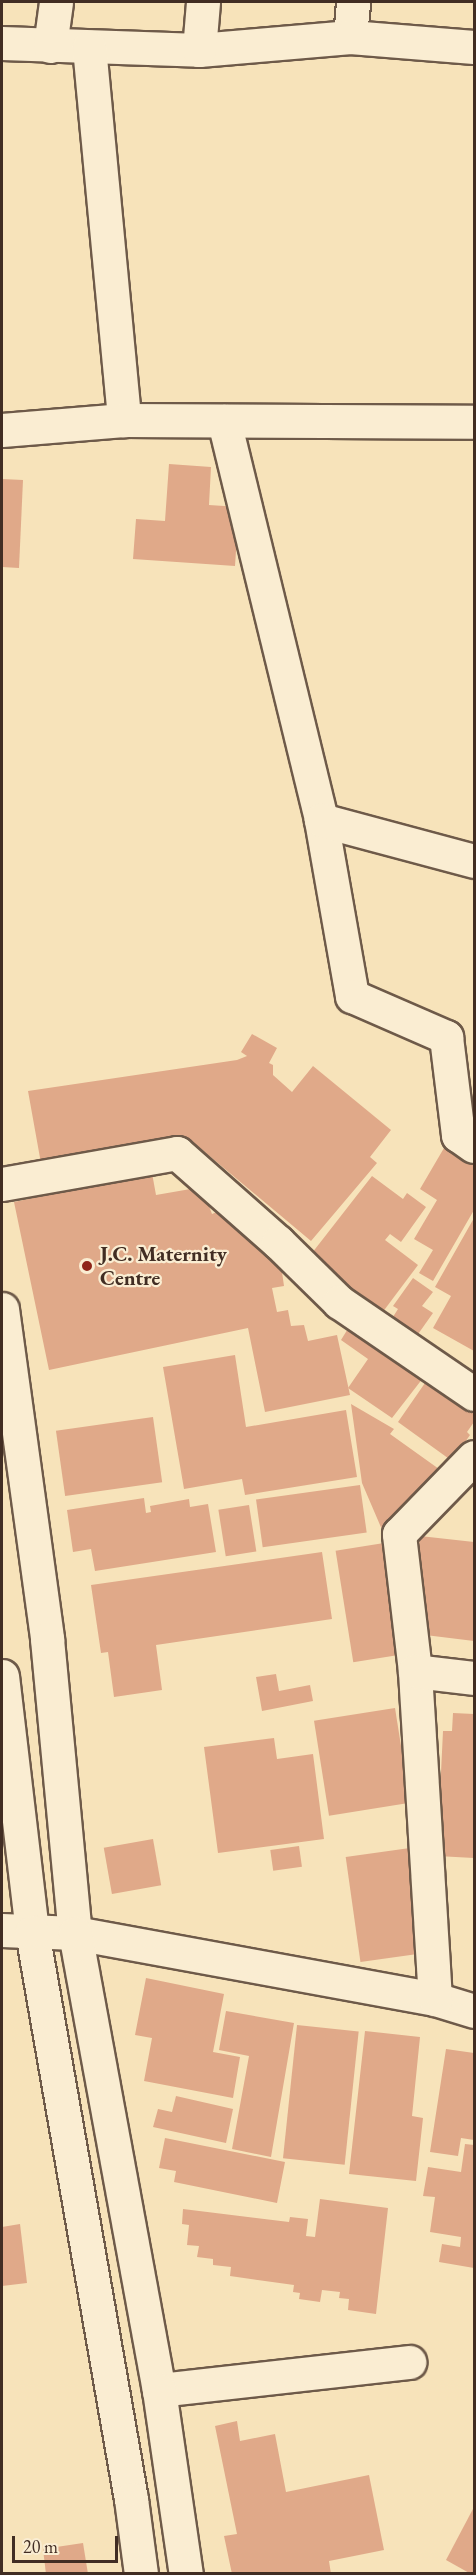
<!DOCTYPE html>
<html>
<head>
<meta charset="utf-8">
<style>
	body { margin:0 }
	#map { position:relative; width:476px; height:2575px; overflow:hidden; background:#f7e3ba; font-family:"EB Garamond",serif }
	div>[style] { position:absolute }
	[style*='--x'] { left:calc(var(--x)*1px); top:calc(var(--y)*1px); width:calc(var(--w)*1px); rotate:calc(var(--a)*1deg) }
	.building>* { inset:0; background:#e0a989; transform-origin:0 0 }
	.roads { filter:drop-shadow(2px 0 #6e5a49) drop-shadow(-2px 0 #6e5a49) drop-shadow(0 2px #6e5a49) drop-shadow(0 -2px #6e5a49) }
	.street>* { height:33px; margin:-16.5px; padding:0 16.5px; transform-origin:16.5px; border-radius:16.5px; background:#faedd2 }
	.secondary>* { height:33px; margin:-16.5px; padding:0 16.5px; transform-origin:16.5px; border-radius:16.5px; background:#faedd2 }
	.dots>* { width:16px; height:16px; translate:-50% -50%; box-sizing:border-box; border:3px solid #faedd2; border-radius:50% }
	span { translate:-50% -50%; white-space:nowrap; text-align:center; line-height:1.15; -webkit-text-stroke:4.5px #faedd2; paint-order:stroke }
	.poi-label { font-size:21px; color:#412d23; font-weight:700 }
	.left { translate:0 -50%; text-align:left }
	.frame { position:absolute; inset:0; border:3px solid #412d23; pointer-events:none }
	.scale { position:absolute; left:12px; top:2536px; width:106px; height:27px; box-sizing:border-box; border:3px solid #412d23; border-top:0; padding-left:8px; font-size:18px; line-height:21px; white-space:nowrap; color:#412d23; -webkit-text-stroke:4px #faedd2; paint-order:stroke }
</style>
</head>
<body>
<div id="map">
	<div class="building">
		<div style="clip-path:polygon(169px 464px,211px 467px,209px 505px,239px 507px,235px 566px,133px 559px,136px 519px,165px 521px)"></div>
		<div style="clip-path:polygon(2px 479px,23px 480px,19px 568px,2px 567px)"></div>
		<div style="clip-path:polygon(252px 1034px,277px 1048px,269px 1063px,273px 1065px,273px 1075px,292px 1092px,313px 1066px,391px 1130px,370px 1157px,377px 1163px,311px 1241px,194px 1143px,42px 1169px,28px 1091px,237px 1060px,247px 1056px,241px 1052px)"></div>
		<div style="clip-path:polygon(444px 1148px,463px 1159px,464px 1156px,474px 1162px,474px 1210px,433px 1281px,419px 1273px,433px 1250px,414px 1239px,437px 1200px,420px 1189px)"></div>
		<div style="clip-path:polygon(152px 1173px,156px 1195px,202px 1187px,212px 1214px,226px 1208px,282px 1272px,284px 1286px,272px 1288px,277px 1312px,288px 1310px,291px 1326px,304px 1325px,308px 1341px,337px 1335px,350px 1395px,265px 1412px,248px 1328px,49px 1370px,14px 1202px)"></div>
		<div style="clip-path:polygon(372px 1176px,403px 1199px,407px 1193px,426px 1207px,401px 1242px,390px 1234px,385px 1240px,418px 1265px,379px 1317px,305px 1262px)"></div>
		<div style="clip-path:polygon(474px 1218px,474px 1351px,433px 1328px,451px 1296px,435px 1287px)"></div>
		<div style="clip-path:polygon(413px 1278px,433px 1292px,422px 1306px,433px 1313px,416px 1337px,391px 1320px,398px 1309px,393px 1306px)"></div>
		<div style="clip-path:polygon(349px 1327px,430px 1369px,392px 1418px,348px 1388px,368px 1359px,341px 1340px)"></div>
		<div style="clip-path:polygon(235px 1355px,246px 1427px,346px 1410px,357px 1477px,245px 1495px,242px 1479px,184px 1489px,163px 1367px)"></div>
		<div style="clip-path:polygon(434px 1370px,474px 1399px,474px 1422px,467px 1432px,470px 1435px,452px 1461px,398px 1422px)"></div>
		<div style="clip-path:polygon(351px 1404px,394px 1429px,390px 1434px,439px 1469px,386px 1539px,362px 1483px)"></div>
		<div style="left:153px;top:1417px;width:66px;height:98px;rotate:82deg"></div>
		<div style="left:360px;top:1485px;width:48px;height:105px;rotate:82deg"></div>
		<div style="clip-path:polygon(144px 1498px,146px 1513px,151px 1512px,150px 1506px,189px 1499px,190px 1507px,208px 1504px,216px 1552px,95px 1571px,91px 1549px,73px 1552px,67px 1510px)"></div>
		<div style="left:249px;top:1505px;width:47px;height:31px;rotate:81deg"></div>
		<div style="clip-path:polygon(420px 1536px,474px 1542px,474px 1641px,409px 1633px)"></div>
		<div style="left:384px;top:1543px;width:113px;height:49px;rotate:81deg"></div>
		<div style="clip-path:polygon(322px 1552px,332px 1619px,156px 1645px,162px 1690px,114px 1697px,108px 1652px,101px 1653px,91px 1585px)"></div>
		<div style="clip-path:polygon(276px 1674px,279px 1691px,310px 1685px,313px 1701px,262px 1711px,256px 1677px)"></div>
		<div style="left:395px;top:1708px;width:96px;height:82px;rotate:81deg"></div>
		<div style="clip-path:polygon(453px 1713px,474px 1714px,474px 1858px,437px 1856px,443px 1731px,452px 1731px)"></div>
		<div style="clip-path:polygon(274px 1738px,277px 1759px,313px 1754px,324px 1839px,218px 1853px,204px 1747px)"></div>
		<div style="left:153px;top:1839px;width:47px;height:50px;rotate:80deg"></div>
		<div style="left:299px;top:1846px;width:21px;height:29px;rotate:82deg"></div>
		<div style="left:417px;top:1847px;width:106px;height:72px;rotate:82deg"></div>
		<div style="clip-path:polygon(146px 1978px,224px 1994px,213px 2052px,240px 2057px,233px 2098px,144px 2081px,152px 2038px,135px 2035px)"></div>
		<div style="clip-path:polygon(226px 2011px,294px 2023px,271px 2157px,232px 2149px,249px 2056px,219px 2050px)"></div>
		<div style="left:297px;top:2025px;width:62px;height:134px;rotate:6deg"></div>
		<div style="clip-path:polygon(365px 2031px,420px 2037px,412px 2116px,423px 2118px,416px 2181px,349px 2174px)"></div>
		<div style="clip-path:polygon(446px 2049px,474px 2053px,474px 2140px,461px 2138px,458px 2156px,430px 2152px)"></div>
		<div style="clip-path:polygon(176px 2096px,233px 2109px,226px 2143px,153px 2127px,158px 2109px,172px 2112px)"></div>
		<div style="clip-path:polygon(165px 2138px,285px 2162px,277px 2203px,174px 2182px,176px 2171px,159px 2168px)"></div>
		<div style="clip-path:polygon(465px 2144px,474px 2145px,474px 2268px,439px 2262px,442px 2244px,460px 2247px,461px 2237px,430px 2232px,435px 2197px,423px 2196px,428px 2167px,461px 2172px)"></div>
		<div style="clip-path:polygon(320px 2199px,388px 2208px,376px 2314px,348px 2310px,349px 2299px,339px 2298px,340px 2292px,322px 2290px,320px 2302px,299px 2299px,300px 2293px,293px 2292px,294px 2285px,230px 2276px,231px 2267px,213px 2265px,213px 2259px,197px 2257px,199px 2246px,187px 2245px,189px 2225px,182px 2224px,183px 2209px,289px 2222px,290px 2217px,308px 2219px,306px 2236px,315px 2237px)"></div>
		<div style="clip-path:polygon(20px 2224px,27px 2283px,2px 2286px,2px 2227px)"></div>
		<div style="clip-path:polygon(237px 2421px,240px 2441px,275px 2434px,286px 2492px,369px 2475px,384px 2550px,329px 2561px,331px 2574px,232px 2574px,224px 2536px,237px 2534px,215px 2426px)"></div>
		<div style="clip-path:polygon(474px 2507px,474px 2574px,471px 2574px,446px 2560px)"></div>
		<div style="clip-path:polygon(83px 2543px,88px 2574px,46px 2574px,43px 2549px)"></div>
	</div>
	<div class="roads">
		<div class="street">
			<div style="--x:350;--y:37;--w:35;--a:-85"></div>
			<div style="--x:2;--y:43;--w:197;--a:2"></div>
			<div style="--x:199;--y:50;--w:152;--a:-4.9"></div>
			<div style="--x:350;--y:37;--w:124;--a:4.6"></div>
			<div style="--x:50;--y:46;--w:44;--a:-82.2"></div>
			<div style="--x:89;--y:47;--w:375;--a:84.6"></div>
			<div style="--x:199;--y:50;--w:48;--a:-85.2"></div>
			<div style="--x:224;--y:421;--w:411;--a:76.3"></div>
			<div style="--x:321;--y:820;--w:179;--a:80"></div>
			<div style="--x:352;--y:996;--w:103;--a:23.6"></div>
			<div style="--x:446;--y:1037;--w:99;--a:83"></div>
			<div style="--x:458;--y:1135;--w:19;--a:35"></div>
			<div style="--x:321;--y:820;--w:158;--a:15"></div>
			<div style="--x:2;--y:1184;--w:178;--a:-10"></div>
			<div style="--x:177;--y:1153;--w:135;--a:41.4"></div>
			<div style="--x:278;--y:1242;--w:86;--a:44.5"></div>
			<div style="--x:339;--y:1302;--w:163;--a:34.3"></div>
			<div style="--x:415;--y:1671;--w:138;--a:-96.7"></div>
			<div style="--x:399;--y:1534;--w:107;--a:-45.8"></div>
			<div style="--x:2;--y:1930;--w:73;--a:2.4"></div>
			<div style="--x:75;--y:1933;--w:366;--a:10.4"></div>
			<div style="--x:435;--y:1999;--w:41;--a:17.1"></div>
			<div style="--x:435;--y:1999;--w:329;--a:-93.5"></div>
			<div style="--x:415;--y:1671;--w:59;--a:6.8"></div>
			<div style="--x:159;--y:2390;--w:252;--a:-6.4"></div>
		</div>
		<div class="secondary">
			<div style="--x:2;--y:430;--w:122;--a:-4.7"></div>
			<div style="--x:124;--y:420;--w:350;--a:0.3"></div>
			<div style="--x:2;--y:1309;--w:333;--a:82.2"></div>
			<div style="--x:47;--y:1639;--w:295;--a:84.6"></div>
			<div style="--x:75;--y:1933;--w:465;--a:79.6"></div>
			<div style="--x:159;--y:2390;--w:186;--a:81.7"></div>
			<div style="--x:2;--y:1676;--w:258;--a:83.3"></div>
			<div style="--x:32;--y:1932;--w:576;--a:80.1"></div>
			<div style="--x:131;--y:2499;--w:76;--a:82.4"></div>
		</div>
	</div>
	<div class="dots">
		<div style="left:87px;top:1266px;background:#8f2418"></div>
	</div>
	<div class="poi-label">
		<span class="left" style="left:100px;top:1266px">J.C. Maternity<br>Centre</span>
	</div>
	<div class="frame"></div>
	<div class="scale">20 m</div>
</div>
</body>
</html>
